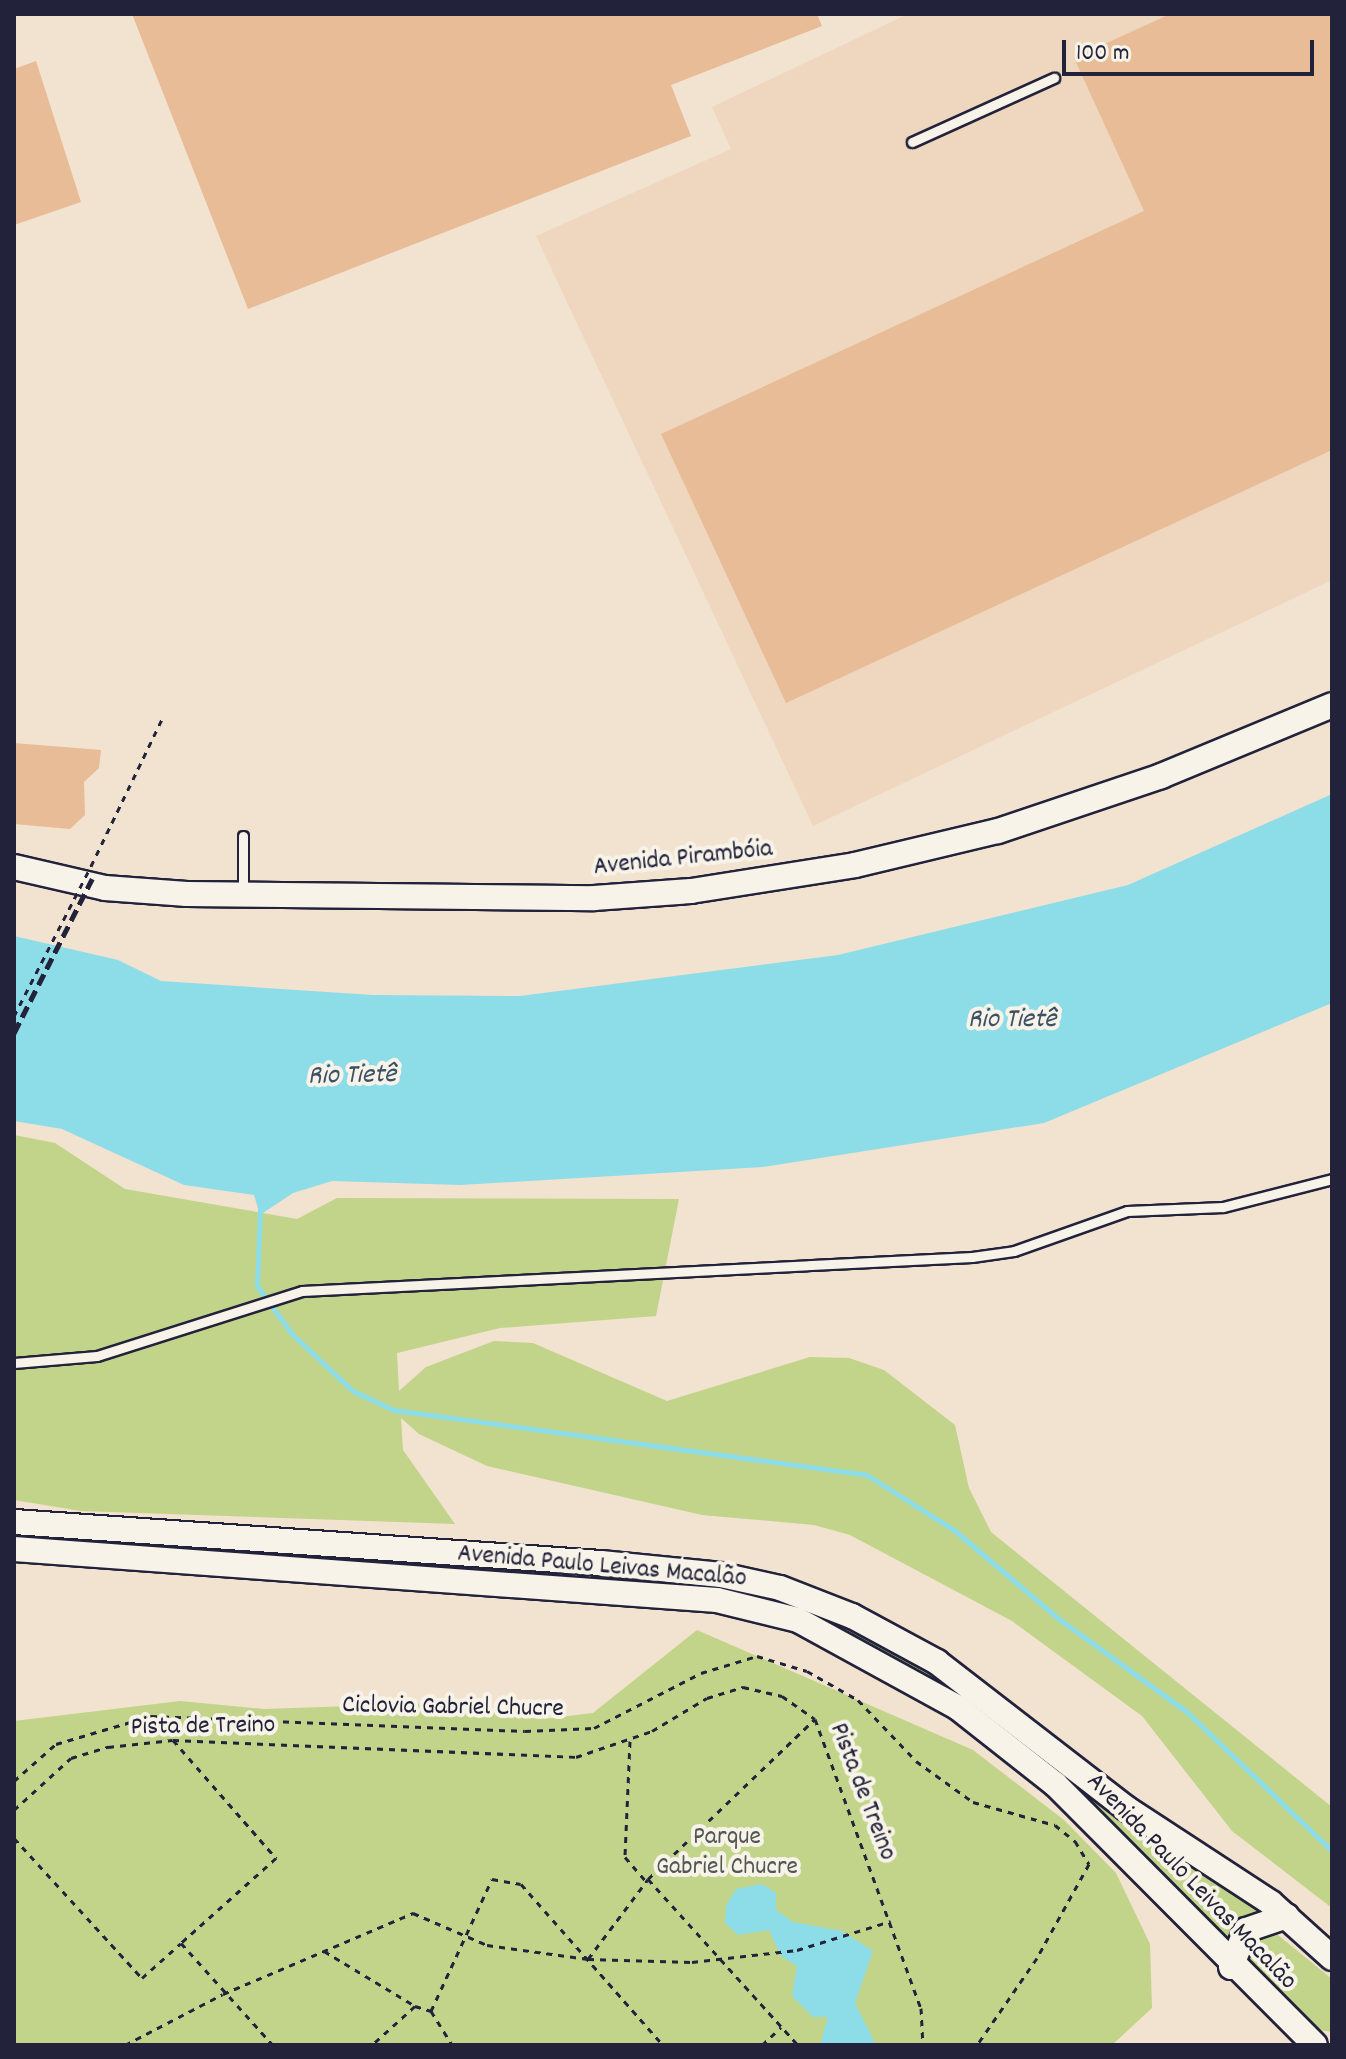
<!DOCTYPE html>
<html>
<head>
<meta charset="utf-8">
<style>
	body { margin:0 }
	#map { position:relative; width:1346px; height:2059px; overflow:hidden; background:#f2e2d0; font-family:Dekko,sans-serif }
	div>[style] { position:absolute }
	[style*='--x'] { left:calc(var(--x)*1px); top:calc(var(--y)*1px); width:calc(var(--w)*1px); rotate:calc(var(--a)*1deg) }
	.built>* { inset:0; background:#efd7bf }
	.green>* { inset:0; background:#c1d489 }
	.water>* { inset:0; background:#8ddde8 }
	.stream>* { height:5px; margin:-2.5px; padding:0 2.5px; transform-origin:2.5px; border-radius:2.5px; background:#8ddde8 }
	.building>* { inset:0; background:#e7bc97 }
	.path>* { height:3px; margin-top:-1.5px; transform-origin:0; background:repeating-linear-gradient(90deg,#22223b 0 6px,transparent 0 12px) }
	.roads { filter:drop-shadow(2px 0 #22223b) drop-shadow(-2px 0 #22223b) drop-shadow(0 2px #22223b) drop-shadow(0 -2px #22223b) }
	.lane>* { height:9px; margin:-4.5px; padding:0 4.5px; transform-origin:4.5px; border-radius:4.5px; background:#f7f3e8 }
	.secondary>* { height:24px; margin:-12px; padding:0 12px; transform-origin:12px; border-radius:12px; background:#f7f3e8 }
	.rail>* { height:5px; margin-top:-2.5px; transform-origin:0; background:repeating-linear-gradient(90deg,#22223b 0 12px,transparent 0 18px) }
	.path-bridge>* { height:3px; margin-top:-1.5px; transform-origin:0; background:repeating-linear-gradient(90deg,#22223b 0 6px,transparent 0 12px) }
	span { translate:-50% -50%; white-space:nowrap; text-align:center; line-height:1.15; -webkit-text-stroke:8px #f7f3e8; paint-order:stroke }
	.street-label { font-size:26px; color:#22223b }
	.park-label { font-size:26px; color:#525752 }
	.water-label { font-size:28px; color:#3d5166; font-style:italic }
	.frame { position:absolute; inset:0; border:16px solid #22223b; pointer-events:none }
	.scale { position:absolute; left:1062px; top:40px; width:252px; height:36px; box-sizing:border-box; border:4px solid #22223b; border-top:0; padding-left:10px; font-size:24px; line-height:28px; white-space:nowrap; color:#22223b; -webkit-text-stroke:6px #f7f3e8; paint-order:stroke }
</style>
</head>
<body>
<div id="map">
	<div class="built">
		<div style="clip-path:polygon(908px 14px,1332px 14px,1332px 580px,813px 826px,536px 236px,731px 149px,712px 107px)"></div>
	</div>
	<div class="green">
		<div style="clip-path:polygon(14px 1135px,55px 1143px,125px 1189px,297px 1219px,337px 1198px,679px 1199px,656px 1316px,500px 1328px,397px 1353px,399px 1391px,426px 1367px,494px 1341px,533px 1343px,667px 1401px,810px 1357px,849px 1358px,884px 1370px,955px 1425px,969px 1488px,991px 1532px,1332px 1807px,1332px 1908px,1232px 1831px,1142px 1716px,1012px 1621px,850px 1535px,814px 1525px,702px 1515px,487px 1466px,419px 1434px,401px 1418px,403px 1450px,455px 1524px,81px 1511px,14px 1500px)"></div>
		<div style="clip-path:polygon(14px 1533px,727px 1586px,764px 1594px,874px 1639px,915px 1663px,1132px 1827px,1259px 1910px,1226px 1940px,912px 1670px,872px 1646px,766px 1603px,14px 1542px)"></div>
		<div style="clip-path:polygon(697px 1630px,973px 1750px,1064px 1820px,1116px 1873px,1150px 1944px,1152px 2008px,1112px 2045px,14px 2045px,14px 1721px,180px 1701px,264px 1709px,439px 1703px,543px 1719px,593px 1713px)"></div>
		<div style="clip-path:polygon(1273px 1931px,1332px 1979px,1332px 2032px,1320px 2030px,1253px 1973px,1246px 1961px,1250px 1941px)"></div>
	</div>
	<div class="water">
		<div style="clip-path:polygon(1332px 794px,1332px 1003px,1044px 1123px,763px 1167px,460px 1185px,332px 1181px,293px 1193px,260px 1215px,254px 1195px,184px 1185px,62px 1129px,14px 1121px,14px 936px,118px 960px,161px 981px,373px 995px,520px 996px,838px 955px,1128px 885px)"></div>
		<div style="clip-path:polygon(762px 1884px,776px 1893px,776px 1910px,793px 1922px,842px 1931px,873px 1951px,855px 2003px,876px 2045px,820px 2045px,828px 2017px,813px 2017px,792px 1996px,797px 1966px,781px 1956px,769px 1930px,738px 1935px,725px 1923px,726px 1906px,736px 1889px)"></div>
	</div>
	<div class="stream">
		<div style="--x:260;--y:1209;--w:77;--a:92.2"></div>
		<div style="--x:257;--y:1286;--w:59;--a:53.9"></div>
		<div style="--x:292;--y:1334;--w:83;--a:43.1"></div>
		<div style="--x:353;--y:1391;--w:45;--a:24.9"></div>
		<div style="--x:394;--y:1410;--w:477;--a:7.8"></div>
		<div style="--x:867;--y:1475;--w:103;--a:32.3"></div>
		<div style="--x:954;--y:1530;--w:138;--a:40.3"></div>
		<div style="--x:1059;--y:1619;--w:158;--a:36"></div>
		<div style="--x:1187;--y:1712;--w:201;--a:43.8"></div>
	</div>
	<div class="building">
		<div style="clip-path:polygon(132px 14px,817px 14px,822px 26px,671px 85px,691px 136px,248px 309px)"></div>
		<div style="clip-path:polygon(1170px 14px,1332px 14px,1332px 450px,786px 703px,661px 434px,1144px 211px,1074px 58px)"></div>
		<div style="clip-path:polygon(36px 61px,81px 202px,14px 225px,14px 69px)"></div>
		<div style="clip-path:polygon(14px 743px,101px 750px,99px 768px,84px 782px,85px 815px,70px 829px,14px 824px)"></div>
	</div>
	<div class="path">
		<div style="--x:91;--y:866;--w:165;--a:-64.2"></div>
		<div style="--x:173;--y:1740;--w:157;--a:48.9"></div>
		<div style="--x:276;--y:1858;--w:127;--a:138.2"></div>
		<div style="--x:630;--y:1741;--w:116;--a:92.5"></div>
		<div style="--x:625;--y:1857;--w:32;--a:49"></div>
		<div style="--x:14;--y:1781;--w:56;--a:-41.4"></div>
		<div style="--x:56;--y:1744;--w:99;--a:-16.4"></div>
		<div style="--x:151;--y:1716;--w:374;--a:2.3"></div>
		<div style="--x:525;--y:1731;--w:69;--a:-2.5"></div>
		<div style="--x:594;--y:1728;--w:120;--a:-27.2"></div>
		<div style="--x:701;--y:1673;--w:59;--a:-16.9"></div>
		<div style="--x:757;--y:1656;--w:52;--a:16.7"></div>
		<div style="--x:807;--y:1671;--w:59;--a:29.6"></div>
		<div style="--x:858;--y:1700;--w:84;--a:46.4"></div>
		<div style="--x:916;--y:1761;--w:70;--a:35.7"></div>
		<div style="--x:973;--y:1802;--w:85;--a:15.7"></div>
		<div style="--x:1055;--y:1825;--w:26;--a:39"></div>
		<div style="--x:1075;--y:1841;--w:27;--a:59"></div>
		<div style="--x:1089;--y:1864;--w:107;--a:119"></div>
		<div style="--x:1037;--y:1958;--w:106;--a:124.6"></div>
		<div style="--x:14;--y:1810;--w:77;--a:-42.4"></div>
		<div style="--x:71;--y:1758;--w:39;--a:-17"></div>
		<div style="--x:108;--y:1747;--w:65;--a:-6.1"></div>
		<div style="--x:173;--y:1740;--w:403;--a:2.4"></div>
		<div style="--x:576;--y:1757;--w:80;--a:-18.9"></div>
		<div style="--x:652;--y:1731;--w:64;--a:-31"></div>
		<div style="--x:707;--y:1698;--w:38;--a:-17"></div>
		<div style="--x:743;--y:1687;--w:40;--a:13"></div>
		<div style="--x:782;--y:1696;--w:40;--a:34.9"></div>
		<div style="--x:815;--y:1719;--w:308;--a:69.9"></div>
		<div style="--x:921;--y:2008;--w:37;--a:87"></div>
		<div style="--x:14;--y:1838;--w:190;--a:47.6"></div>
		<div style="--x:142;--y:1978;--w:52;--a:-41.9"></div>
		<div style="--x:181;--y:1943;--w:137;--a:48"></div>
		<div style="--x:648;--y:1879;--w:224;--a:47.9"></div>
		<div style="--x:324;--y:1951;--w:106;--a:31.1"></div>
		<div style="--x:415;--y:2006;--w:58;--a:137.8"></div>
		<div style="--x:588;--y:1959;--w:100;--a:-53.1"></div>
		<div style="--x:648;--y:1879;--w:231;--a:-43.8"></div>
		<div style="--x:415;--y:2006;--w:17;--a:17"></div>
		<div style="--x:431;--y:2011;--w:40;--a:58"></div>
		<div style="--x:431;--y:2011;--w:145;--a:-65.2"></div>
		<div style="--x:492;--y:1879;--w:29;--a:10"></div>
		<div style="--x:521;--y:1884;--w:215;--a:48.6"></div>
		<div style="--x:125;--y:2045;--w:110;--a:-27.5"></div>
		<div style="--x:223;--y:1994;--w:207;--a:-23.1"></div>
		<div style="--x:413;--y:1913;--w:81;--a:23.4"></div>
		<div style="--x:487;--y:1945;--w:102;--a:7.9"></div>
		<div style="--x:588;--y:1959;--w:104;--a:1.7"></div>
		<div style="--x:692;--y:1962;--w:106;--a:-6.5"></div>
		<div style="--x:797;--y:1950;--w:98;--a:-17.1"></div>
		<div style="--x:762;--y:2045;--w:26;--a:-43"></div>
	</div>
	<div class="roads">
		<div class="lane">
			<div style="--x:912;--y:142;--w:156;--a:-24.3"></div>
			<div style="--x:243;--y:892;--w:56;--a:-90"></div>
			<div style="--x:14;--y:1363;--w:83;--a:-4.8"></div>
			<div style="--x:97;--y:1356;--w:215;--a:-17.6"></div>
			<div style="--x:302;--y:1291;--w:671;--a:-2.91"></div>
			<div style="--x:972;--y:1257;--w:42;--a:-8.1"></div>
			<div style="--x:1014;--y:1251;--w:120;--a:-19.5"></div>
			<div style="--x:1127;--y:1211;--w:96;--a:-2.4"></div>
			<div style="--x:1223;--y:1207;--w:113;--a:-14.4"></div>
		</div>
		<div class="secondary">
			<div style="--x:14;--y:867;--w:93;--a:13"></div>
			<div style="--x:105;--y:888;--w:82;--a:4.2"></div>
			<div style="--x:187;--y:894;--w:407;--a:0.6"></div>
			<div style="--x:594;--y:898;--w:97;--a:-4.1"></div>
			<div style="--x:691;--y:891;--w:166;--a:-9"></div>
			<div style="--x:855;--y:865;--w:147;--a:-13.4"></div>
			<div style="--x:998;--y:831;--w:172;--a:-18.6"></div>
			<div style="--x:1161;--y:776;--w:185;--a:-22.5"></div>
			<div style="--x:14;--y:1522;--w:588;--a:4"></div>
			<div style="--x:601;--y:1563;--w:121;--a:5.7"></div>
			<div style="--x:721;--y:1575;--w:60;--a:12.4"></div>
			<div style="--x:780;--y:1588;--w:77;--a:21.3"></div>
			<div style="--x:852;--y:1616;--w:97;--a:28.4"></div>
			<div style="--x:937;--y:1662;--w:239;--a:37.7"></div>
			<div style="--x:1126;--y:1808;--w:173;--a:33.2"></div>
			<div style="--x:1271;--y:1903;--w:82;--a:42"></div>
			<div style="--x:14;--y:1549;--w:705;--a:4.15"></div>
			<div style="--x:717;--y:1600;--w:83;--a:13.9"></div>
			<div style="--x:798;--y:1620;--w:181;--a:28.7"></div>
			<div style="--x:957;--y:1707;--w:125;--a:38.2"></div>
			<div style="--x:1055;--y:1784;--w:368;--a:45.1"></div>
			<div style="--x:1231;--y:1967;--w:40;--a:-68"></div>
			<div style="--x:1246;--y:1930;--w:43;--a:-18.9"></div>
		</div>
	</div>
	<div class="rail">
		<div style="--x:14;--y:1033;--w:173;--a:-63.1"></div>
	</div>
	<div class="path-bridge">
		<div style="--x:14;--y:1016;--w:169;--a:-62.8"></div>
	</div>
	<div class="street-label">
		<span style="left:683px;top:859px;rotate:-6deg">Avenida Pirambóia</span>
		<span style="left:602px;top:1567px;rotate:5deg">Avenida Paulo Leivas Macalão</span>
		<span style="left:453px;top:1708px;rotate:1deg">Ciclovia Gabriel Chucre</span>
		<span style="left:203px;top:1727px;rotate:-1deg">Pista de Treino</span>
		<span style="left:862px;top:1792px;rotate:69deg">Pista de Treino</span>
		<span style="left:1191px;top:1882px;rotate:46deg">Avenida Paulo Leivas Macalão</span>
	</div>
	<div class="park-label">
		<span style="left:727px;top:1853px">Parque<br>Gabriel Chucre</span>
	</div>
	<div class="water-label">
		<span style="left:1012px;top:1021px">Rio Tietê</span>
		<span style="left:352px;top:1077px;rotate:-1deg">Rio Tietê</span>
	</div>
	<div class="frame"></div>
	<div class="scale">100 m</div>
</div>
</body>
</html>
